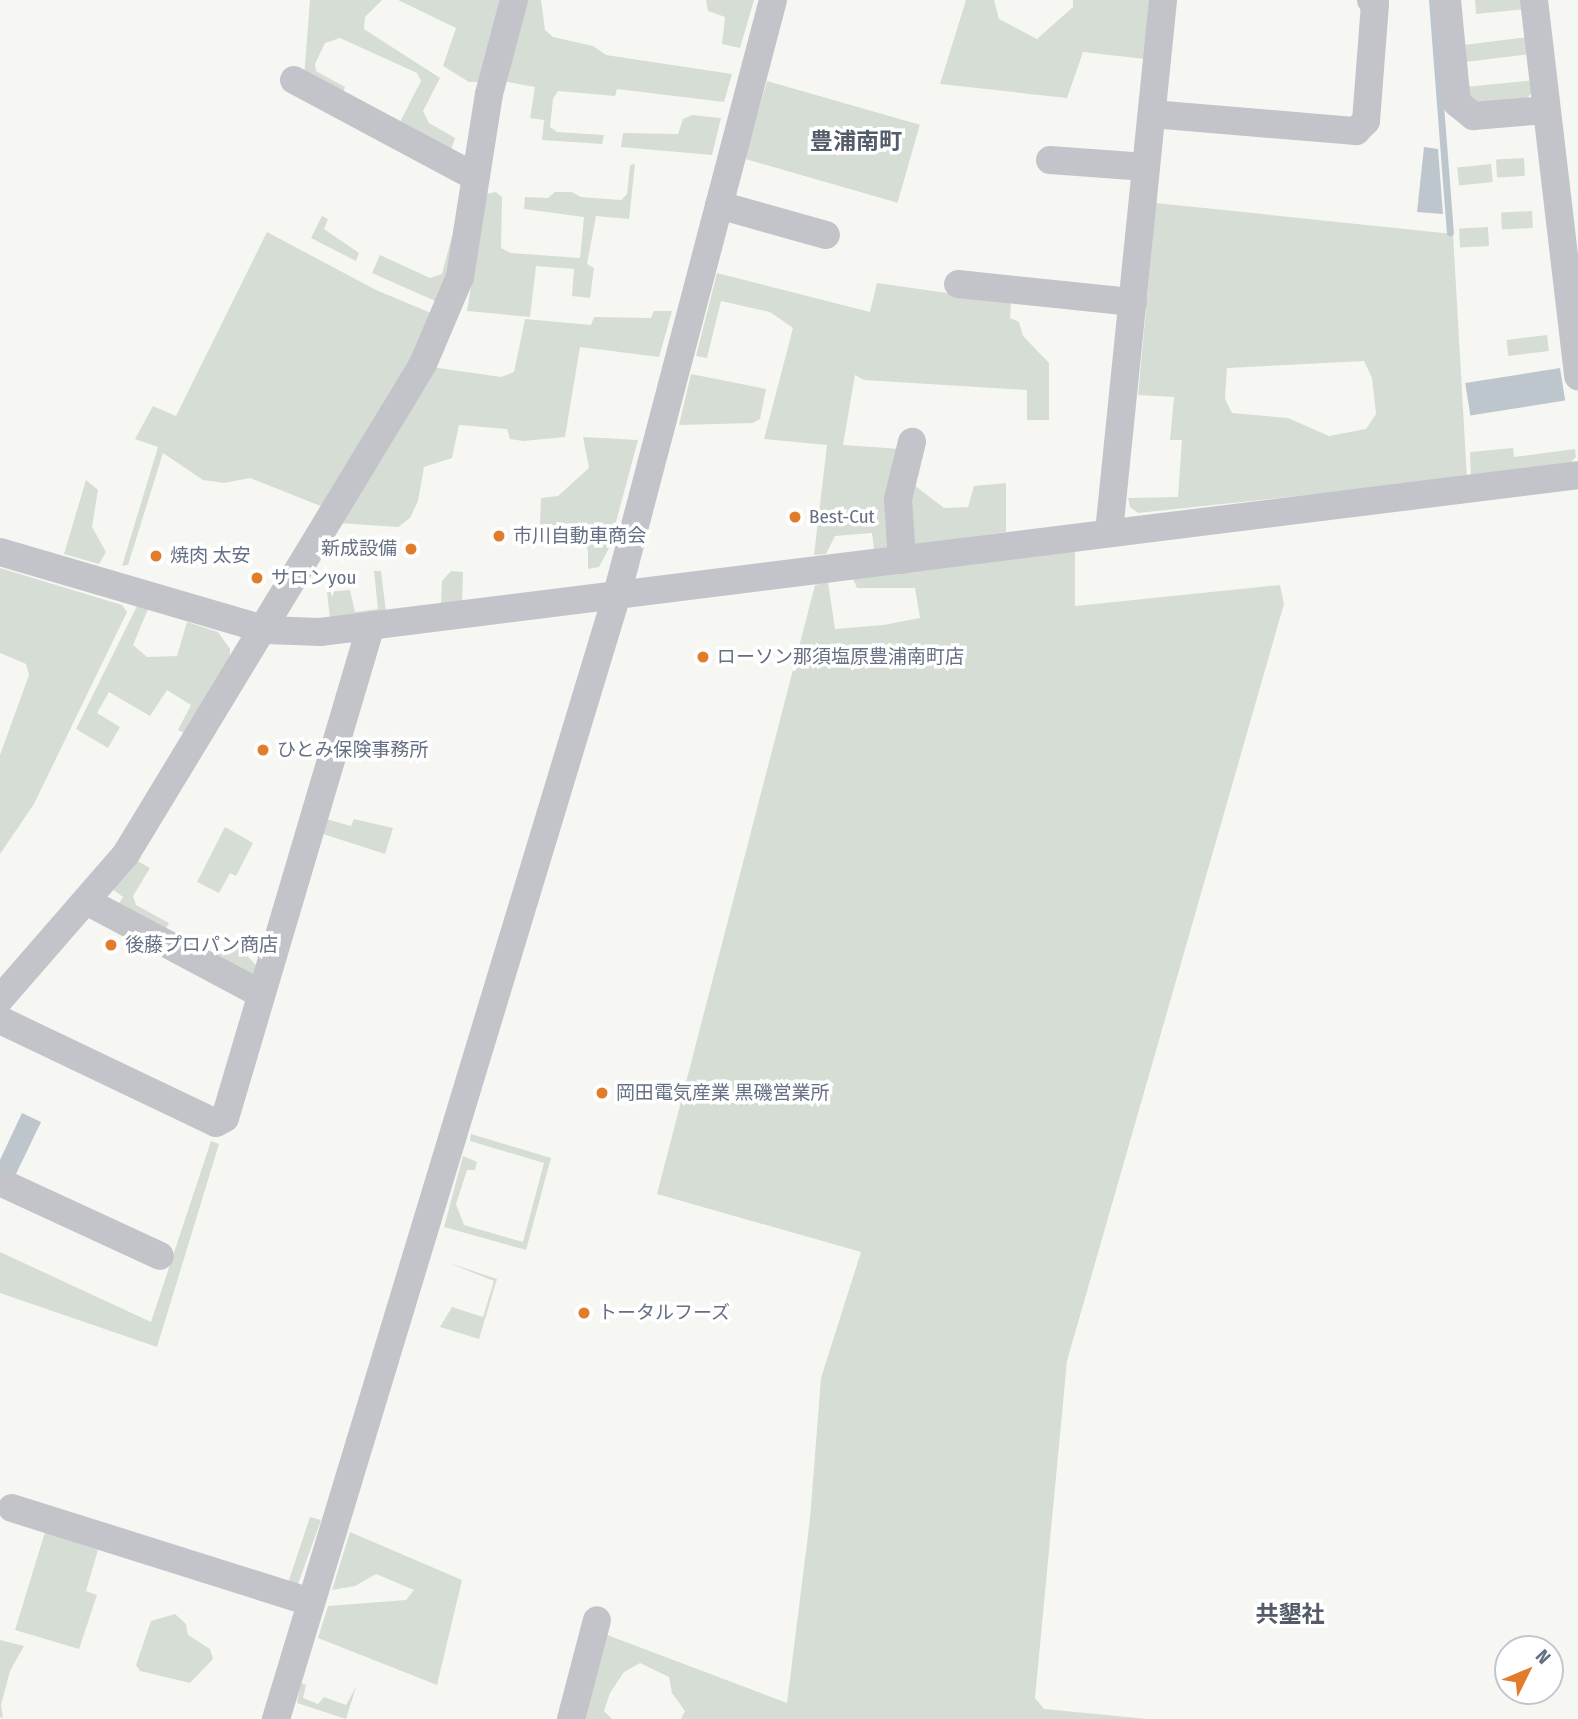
<!DOCTYPE html>
<html>
<head>
<meta charset="utf-8">
<style>
	body { margin:0 }
	#map { position:relative; width:1578px; height:1719px; overflow:hidden; background:#f6f7f3; font-family:"Fira Sans Condensed","Noto Sans JP",sans-serif }
	div>[style] { position:absolute }
	[style*='--x'] { left:calc(var(--x)*1px); top:calc(var(--y)*1px); width:calc(var(--w)*1px); rotate:calc(var(--a)*1deg) }
	.green>* { inset:0; background:#d6ddd5; transform-origin:0 0 }
	.water>* { inset:0; background:#bec6cd; transform-origin:0 0 }
	.stream>* { height:7px; margin:-3.5px; padding:0 3.5px; transform-origin:3.5px; border-radius:3.5px; background:#bec6cd }
	.minor>* { height:28px; margin:-14px; padding:0 14px; transform-origin:14px; border-radius:14px; background:#c2c4c9 }
	.dots>* { width:19px; height:19px; translate:-50% -50%; box-sizing:border-box; border:4px solid #fff; border-radius:50% }
	span { translate:-50% -50%; white-space:nowrap; text-align:center; line-height:1.15; -webkit-text-stroke:7px #fff; paint-order:stroke }
	.poi-label { font-size:19px; color:#667084 }
	.left { translate:0 -50%; text-align:left }
	.right { translate:-100% -50%; text-align:right }
	.quarter-label { font-size:23px; color:#545b69; font-weight:700 }
	.north { position:absolute; left:1494px; top:1635px; width:70px; height:70px; box-sizing:border-box; background:#fff; border:2px solid #c2c6ce; border-radius:50%; rotate:47deg; font-size:19px; font-weight:700; line-height:28px; text-align:center; color:#667084 }
	.north::after { content:''; display:block; margin:auto; width:24px; height:32px; background:#e07c2a; clip-path:polygon(50% 0,100% 100%,50% 72%,0 100%) }
</style>
</head>
<body>
<div id="map">
	<div class="green">
		<div style="clip-path:polygon(310px 0,382px 0,365px 17px,364px 29px,440px 78px,423px 111px,429px 123px,455px 138px,451px 150px,399px 124px,421px 81px,417px 73px,340px 38px,325px 43px,315px 64px,316px 71px,345px 87px,342px 97px,304px 77px)"></div>
		<div style="clip-path:polygon(398px 0,502px 0,480px 82px,469px 82px,443px 66px,456px 28px)"></div>
		<div style="clip-path:polygon(521px 0,541px 0,545px 30px,553px 37px,593px 46px,606px 55px,732px 74px,724px 102px,617px 89px,615px 96px,558px 91px,553px 99px,550px 127px,557px 132px,604px 135px,602px 144px,542px 140px,544px 120px,530px 118px,535px 87px,503px 81px)"></div>
		<div style="clip-path:polygon(706px 0,754px 0,740px 48px,722px 44px,725px 17px,708px 11px)"></div>
		<div style="clip-path:polygon(966px 0,994px 0,999px 19px,1037px 39px,1073px 7px,1073px 0,1152px 0,1145px 59px,1083px 52px,1067px 98px,940px 84px)"></div>
		<div style="clip-path:polygon(1475px 0,1524px 0,1526px 9px,1476px 14px)"></div>
		<div style="left:1529px;top:37px;width:17px;height:68px;rotate:83deg"></div>
		<div style="clip-path:polygon(1536px 80px,1535px 90px,1523px 102px,1478px 106px,1466px 94px,1465px 87px)"></div>
		<div style="left:767px;top:81px;width:159px;height:81px;rotate:16deg"></div>
		<div style="clip-path:polygon(692px 115px,721px 118px,712px 155px,621px 147px,623px 133px,678px 134px,683px 119px)"></div>
		<div style="left:1524px;top:158px;width:18px;height:28px;rotate:87deg"></div>
		<div style="clip-path:polygon(635px 164px,629px 219px,596px 216px,587px 264px,594px 268px,590px 298px,572px 296px,574px 269px,536px 266px,530px 317px,467px 311px,486px 194px,496px 192px,502px 197px,501px 248px,511px 253px,580px 258px,584px 217px,524px 209px,525px 197px,548px 198px,555px 192px,572px 192px,581px 197px,621px 200px,627px 194px,630px 165px)"></div>
		<div style="left:1491px;top:164px;width:18px;height:34px;rotate:84deg"></div>
		<div style="clip-path:polygon(evenodd,1156px 203px,1453px 234px,1467px 478px,1138px 513px,1130px 507px,1128px 498px,1178px 497px,1182px 440px,1170px 440px,1174px 397px,1138px 395px,1156px 203px,1364px 361px,1372px 378px,1376px 414px,1366px 429px,1329px 436px,1288px 418px,1232px 413px,1225px 399px,1227px 368px,1364px 361px)"></div>
		<div style="left:1532px;top:211px;width:17px;height:31px;rotate:87deg"></div>
		<div style="clip-path:polygon(322px 216px,328px 219px,324px 229px,359px 253px,356px 261px,311px 238px)"></div>
		<div style="left:1488px;top:227px;width:19px;height:29px;rotate:87deg"></div>
		<div style="clip-path:polygon(267px 232px,376px 290px,431px 313px,436px 322px,323px 507px,250px 478px,224px 483px,203px 480px,163px 453px,128px 565px,122px 566px,158px 447px,135px 439px,153px 406px,176px 416px)"></div>
		<div style="clip-path:polygon(452px 236px,458px 237px,442px 304px,372px 273px,380px 255px,430px 278px,442px 274px)"></div>
		<div style="clip-path:polygon(717px 273px,870px 312px,877px 283px,1011px 302px,1010px 318px,1019px 322px,1023px 336px,1049px 363px,1049px 420px,1027px 420px,1027px 390px,864px 380px,855px 375px,843px 445px,901px 449px,888px 547px,874px 549px,872px 533px,835px 536px,826px 554px,814px 555px,827px 445px,764px 439px,793px 328px,770px 312px,721px 301px,707px 358px,696px 356px)"></div>
		<div style="clip-path:polygon(654px 311px,672px 311px,659px 357px,580px 347px,565px 437px,523px 441px,510px 439px,507px 429px,459px 425px,452px 458px,424px 467px,418px 501px,410px 518px,398px 527px,338px 523px,431px 367px,501px 377px,514px 372px,525px 319px,591px 325px,594px 317px,651px 318px)"></div>
		<div style="left:1547px;top:335px;width:16px;height:41px;rotate:83deg"></div>
		<div style="clip-path:polygon(691px 374px,766px 389px,760px 419px,753px 423px,679px 425px)"></div>
		<div style="clip-path:polygon(583px 437px,638px 440px,609px 548px,599px 567px,588px 569px,588px 551px,581px 533px,540px 525px,541px 498px,558px 496px,589px 468px)"></div>
		<div style="clip-path:polygon(1513px 448px,1514px 457px,1575px 449px,1576px 457px,1567px 466px,1471px 478px,1470px 452px)"></div>
		<div style="clip-path:polygon(86px 480px,98px 490px,92px 527px,106px 552px,99px 564px,64px 554px)"></div>
		<div style="clip-path:polygon(1006px 483px,1006px 532px,908px 545px,907px 502px,914px 485px,944px 508px,968px 507px,974px 486px)"></div>
		<div style="clip-path:polygon(1075px 547px,1075px 606px,1280px 585px,1284px 604px,1067px 1361px,1035px 1698px,1044px 1709px,1148px 1719px,681px 1719px,685px 1711px,672px 1693px,669px 1677px,640px 1663px,624px 1672px,610px 1693px,604px 1711px,612px 1719px,578px 1719px,602px 1633px,787px 1703px,810px 1519px,821px 1378px,861px 1252px,657px 1194px,815px 585px,828px 582px,835px 629px,883px 625px,920px 618px,915px 588px,857px 588px,852px 577px)"></div>
		<div style="clip-path:polygon(0 568px,122px 605px,127px 612px,34px 804px,0 854px,0 755px,29px 675px,26px 664px,0 653px)"></div>
		<div style="clip-path:polygon(374px 571px,381px 571px,386px 612px,330px 619px,327px 592px,350px 590px,355px 612px,378px 609px)"></div>
		<div style="clip-path:polygon(451px 571px,463px 572px,462px 604px,441px 605px,442px 581px)"></div>
		<div style="clip-path:polygon(138px 604px,148px 609px,133px 645px,147px 657px,177px 656px,187px 622px,218px 632px,230px 649px,230px 663px,190px 736px,178px 730px,191px 705px,167px 690px,150px 716px,109px 692px,97px 713px,120px 727px,108px 748px,76px 729px)"></div>
		<div style="clip-path:polygon(326px 819px,351px 826px,354px 819px,393px 828px,385px 854px,320px 833px)"></div>
		<div style="clip-path:polygon(225px 827px,253px 843px,236px 876px,230px 873px,219px 893px,197px 882px)"></div>
		<div style="clip-path:polygon(134px 859px,150px 868px,133px 896px,136px 905px,169px 923px,162px 936px,115px 910px,123px 897px,112px 889px)"></div>
		<div style="clip-path:polygon(235px 944px,257px 966px,253px 980px,212px 959px,217px 948px,226px 951px)"></div>
		<div style="clip-path:polygon(471px 1134px,551px 1158px,526px 1250px,444px 1227px,463px 1156px,477px 1162px,475px 1170px,467px 1170px,456px 1204px,464px 1225px,523px 1242px,544px 1163px,470px 1141px)"></div>
		<div style="clip-path:polygon(211px 1141px,219px 1144px,157px 1347px,0 1293px,0 1252px,151px 1322px)"></div>
		<div style="clip-path:polygon(446px 1262px,497px 1279px,479px 1339px,440px 1327px,452px 1307px,483px 1317px,494px 1281px)"></div>
		<div style="clip-path:polygon(310px 1517px,321px 1520px,298px 1584px,288px 1583px)"></div>
		<div style="clip-path:polygon(45px 1532px,98px 1550px,86px 1591px,97px 1595px,79px 1649px,15px 1630px)"></div>
		<div style="clip-path:polygon(350px 1532px,462px 1580px,437px 1685px,318px 1638px,328px 1606px,406px 1600px,414px 1590px,376px 1574px,355px 1586px,332px 1590px)"></div>
		<div style="clip-path:polygon(175px 1614px,186px 1624px,188px 1635px,210px 1649px,213px 1659px,190px 1683px,140px 1671px,136px 1665px,151px 1621px)"></div>
		<div style="clip-path:polygon(0 1640px,24px 1646px,10px 1671px,1px 1705px,3px 1718px,0 1717px)"></div>
		<div style="clip-path:polygon(301px 1683px,306px 1685px,303px 1698px,318px 1704px,324px 1697px,346px 1705px,356px 1687px,346px 1719px,297px 1703px)"></div>
	</div>
	<div class="water">
		<div style="clip-path:polygon(1424px 147px,1438px 149px,1443px 214px,1417px 212px)"></div>
		<div style="left:1560px;top:368px;width:33px;height:96px;rotate:81deg"></div>
		<div style="clip-path:polygon(22px 1113px,41px 1122px,15px 1176px,0 1169px,0 1160px)"></div>
	</div>
	<div class="stream">
		<div style="--x:1432;--y:0;--w:233;--a:85.6"></div>
	</div>
	<div class="minor">
		<div style="--x:1447;--y:0;--w:103;--a:84.5"></div>
		<div style="--x:1457;--y:103;--w:21;--a:39"></div>
		<div style="--x:1473;--y:116;--w:73;--a:-4.7"></div>
		<div style="--x:1534;--y:0;--w:379;--a:83.3"></div>
		<div style="--x:294;--y:80;--w:206;--a:28.1"></div>
		<div style="--x:1152;--y:114;--w:205;--a:4.8"></div>
		<div style="--x:1356;--y:131;--w:14;--a:-45"></div>
		<div style="--x:1366;--y:121;--w:118;--a:-85.6"></div>
		<div style="--x:1375;--y:3;--w:5;--a:-143"></div>
		<div style="--x:1050;--y:160;--w:96;--a:4.2"></div>
		<div style="--x:719;--y:205;--w:111;--a:15.7"></div>
		<div style="--x:958;--y:284;--w:176;--a:5.9"></div>
		<div style="--x:1109;--y:532;--w:535;--a:-84.2"></div>
		<div style="--x:0;--y:552;--w:277;--a:16.3"></div>
		<div style="--x:266;--y:630;--w:54;--a:2.1"></div>
		<div style="--x:320;--y:632;--w:1268;--a:-7.11"></div>
		<div style="--x:902;--y:560;--w:61;--a:-93.8"></div>
		<div style="--x:898;--y:499;--w:59;--a:-76.2"></div>
		<div style="--x:88;--y:902;--w:196;--a:28"></div>
		<div style="--x:0;--y:999;--w:192;--a:-49"></div>
		<div style="--x:126;--y:854;--w:573;--a:-58.78"></div>
		<div style="--x:423;--y:364;--w:95;--a:-67"></div>
		<div style="--x:460;--y:277;--w:185;--a:-81"></div>
		<div style="--x:489;--y:94;--w:97;--a:-75.1"></div>
		<div style="--x:0;--y:1020;--w:239;--a:25.5"></div>
		<div style="--x:216;--y:1123;--w:10;--a:-29"></div>
		<div style="--x:225;--y:1118;--w:514;--a:-73.5"></div>
		<div style="--x:0;--y:1182;--w:176;--a:24.8"></div>
		<div style="--x:12;--y:1508;--w:313;--a:17.5"></div>
		<div style="--x:276;--y:1719;--w:1171;--a:-73.13"></div>
		<div style="--x:616;--y:598;--w:618;--a:-75.29"></div>
		<div style="--x:571;--y:1719;--w:102;--a:-75.3"></div>
	</div>
	<div class="dots">
		<div style="left:795px;top:517px;background:#e07c2a"></div>
		<div style="left:499px;top:536px;background:#e07c2a"></div>
		<div style="left:411px;top:549px;background:#e07c2a"></div>
		<div style="left:156px;top:556px;background:#e07c2a"></div>
		<div style="left:257px;top:578px;background:#e07c2a"></div>
		<div style="left:703px;top:657px;background:#e07c2a"></div>
		<div style="left:263px;top:750px;background:#e07c2a"></div>
		<div style="left:111px;top:945px;background:#e07c2a"></div>
		<div style="left:602px;top:1093px;background:#e07c2a"></div>
		<div style="left:584px;top:1313px;background:#e07c2a"></div>
	</div>
	<div class="poi-label">
		<span class="left" style="left:809px;top:517px">Best-Cut</span>
		<span class="left" style="left:513px;top:536px">市川自動車商会</span>
		<span class="right" style="left:397px;top:549px">新成設備</span>
		<span class="left" style="left:170px;top:556px">焼肉 太安</span>
		<span class="left" style="left:271px;top:578px">サロンyou</span>
		<span class="left" style="left:717px;top:657px">ローソン那須塩原豊浦南町店</span>
		<span class="left" style="left:277px;top:750px">ひとみ保険事務所</span>
		<span class="left" style="left:125px;top:945px">後藤プロパン商店</span>
		<span class="left" style="left:616px;top:1093px">岡田電気産業 黒磯営業所</span>
		<span class="left" style="left:598px;top:1313px">トータルフーズ</span>
	</div>
	<div class="quarter-label">
		<span style="left:856px;top:141px">豊浦南町</span>
		<span style="left:1290px;top:1614px">共墾社</span>
	</div>
	<div class="north">N</div>
</div>
</body>
</html>
